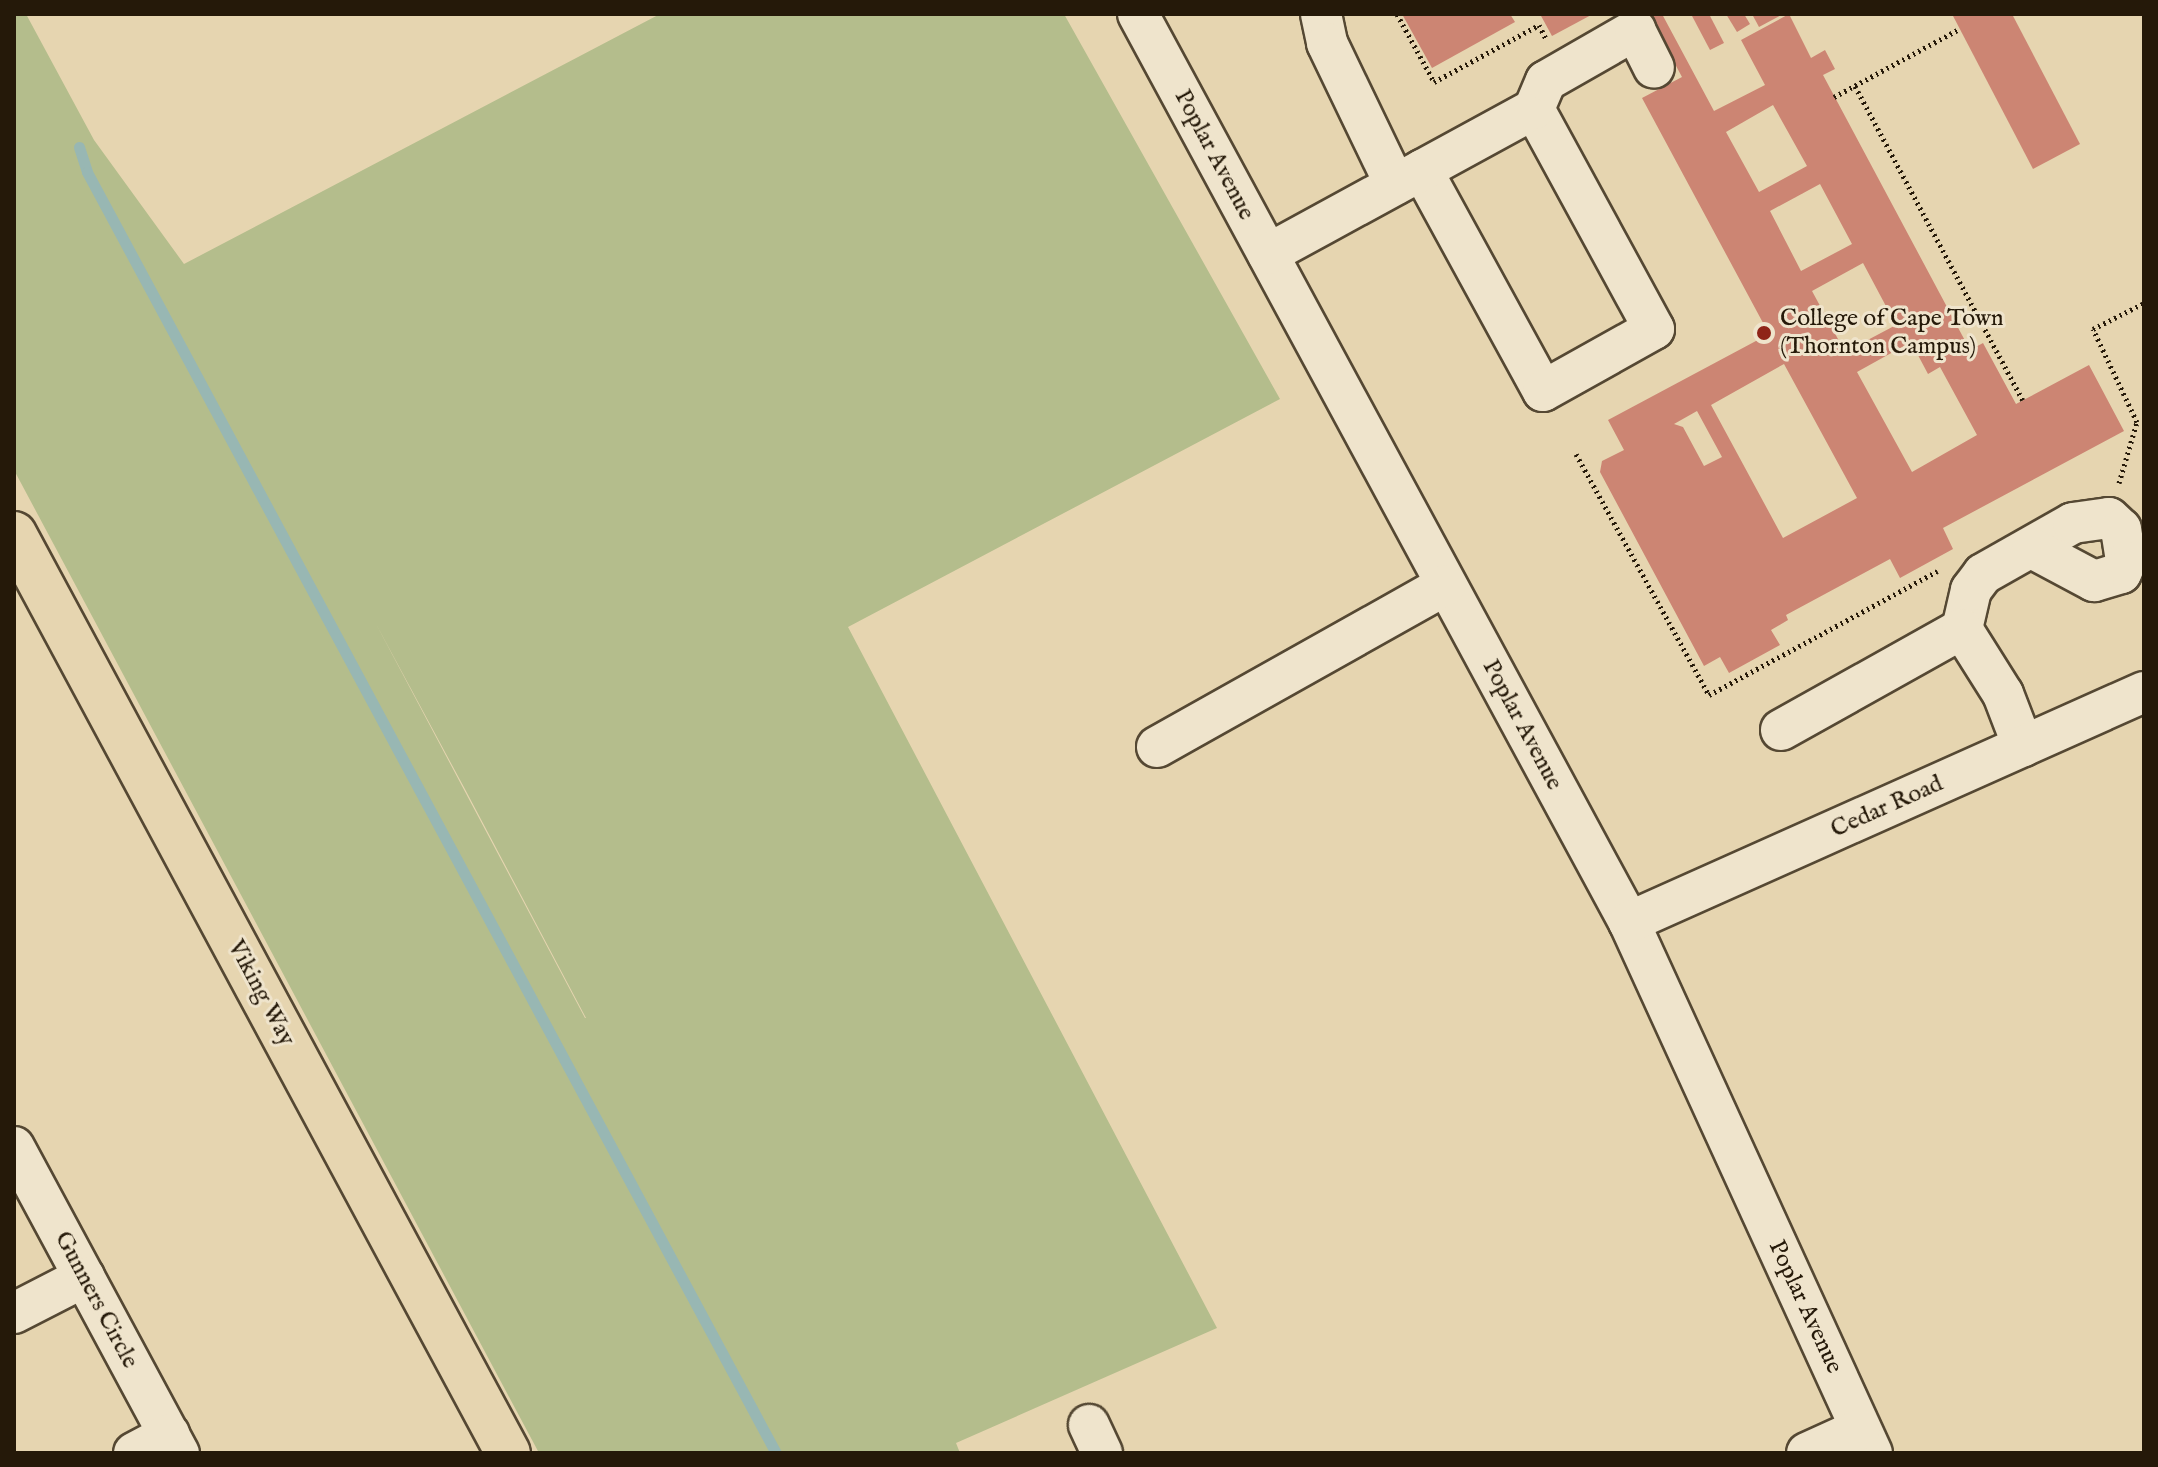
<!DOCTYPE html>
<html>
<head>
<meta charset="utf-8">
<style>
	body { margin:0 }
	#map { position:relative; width:2158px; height:1467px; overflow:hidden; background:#e6d5b0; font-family:"IM FELL English",serif }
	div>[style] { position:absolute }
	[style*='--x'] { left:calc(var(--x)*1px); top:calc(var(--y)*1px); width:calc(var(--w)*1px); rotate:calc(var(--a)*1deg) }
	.green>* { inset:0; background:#b4bd8c }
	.stream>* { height:11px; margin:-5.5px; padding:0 5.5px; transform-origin:5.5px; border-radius:5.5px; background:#98b7b3 }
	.building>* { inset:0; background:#cc8573 }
	.path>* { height:5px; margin-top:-2.5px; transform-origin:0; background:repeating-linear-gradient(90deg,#251909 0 2px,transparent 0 6px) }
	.roads { filter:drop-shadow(2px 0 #554833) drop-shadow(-2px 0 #554833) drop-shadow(0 2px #554833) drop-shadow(0 -2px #554833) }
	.minor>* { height:40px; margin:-20px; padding:0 20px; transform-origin:20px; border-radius:20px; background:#efe4cc }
	.major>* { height:44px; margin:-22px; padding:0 22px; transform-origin:22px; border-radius:22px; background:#e6d5b0 }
	.dots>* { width:22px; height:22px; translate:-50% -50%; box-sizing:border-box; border:4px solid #efe4cc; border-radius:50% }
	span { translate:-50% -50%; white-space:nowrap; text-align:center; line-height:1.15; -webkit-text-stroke:6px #efe4cc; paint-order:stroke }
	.street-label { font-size:24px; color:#251909 }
	.poi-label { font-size:24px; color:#251909 }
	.left { translate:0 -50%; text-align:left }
	.frame { position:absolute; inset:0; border:16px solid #251909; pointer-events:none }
</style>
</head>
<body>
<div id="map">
	<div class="green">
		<div style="clip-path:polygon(evenodd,14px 14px,26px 14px,94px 140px,184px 264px,660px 14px,1064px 14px,1280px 399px,848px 627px,1217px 1328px,956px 1443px,960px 1453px,539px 1453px,14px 470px,14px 14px,375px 622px,466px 791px,586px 1018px,585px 1018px,375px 622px)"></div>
	</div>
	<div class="stream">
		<div style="--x:79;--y:147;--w:26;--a:72"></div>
		<div style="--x:87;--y:172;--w:1455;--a:61.73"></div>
	</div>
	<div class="building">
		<div style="clip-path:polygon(1402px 14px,1510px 14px,1515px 22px,1432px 68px)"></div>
		<div style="clip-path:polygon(1540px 14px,1593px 14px,1552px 36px)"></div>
		<div style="clip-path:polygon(evenodd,1648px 14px,1662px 14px,1714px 111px,1765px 85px,1741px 40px,1789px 14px,1811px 58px,1825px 50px,1835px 69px,1823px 75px,1970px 350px,1983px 343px,2016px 404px,2089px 365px,2124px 431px,1943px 528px,1953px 549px,1900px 578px,1890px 559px,1786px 615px,1788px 620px,1771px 630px,1780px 645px,1729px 673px,1720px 657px,1704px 666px,1600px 472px,1602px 461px,1624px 450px,1608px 420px,1769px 334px,1642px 98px,1682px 77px,1648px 14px,1773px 105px,1807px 166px,1759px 192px,1726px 132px,1773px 105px,1648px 14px,1820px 184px,1852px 244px,1801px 271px,1770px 211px,1820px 184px,1648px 14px,1863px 263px,1896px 325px,1845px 352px,1812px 291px,1863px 263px,1648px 14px,1911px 342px,1928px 374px,1940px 367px,1977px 435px,1912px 472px,1857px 372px,1911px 342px,1648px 14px,1784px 364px,1857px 498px,1783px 538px,1711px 405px,1784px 364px,1648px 14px,1697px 411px,1722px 457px,1704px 466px,1683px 427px,1674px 424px,1697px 411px)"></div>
		<div style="clip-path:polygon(1691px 14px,1709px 14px,1724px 43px,1710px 50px)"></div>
		<div style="clip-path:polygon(1726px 14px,1744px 14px,1750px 24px,1737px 32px)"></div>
		<div style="clip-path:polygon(1752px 14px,1783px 14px,1759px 27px)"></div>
		<div style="clip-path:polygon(1952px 14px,2012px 14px,2080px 144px,2033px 169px)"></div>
	</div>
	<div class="path">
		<div style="--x:1397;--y:14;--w:77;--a:61.4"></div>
		<div style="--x:1434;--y:82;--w:119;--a:-28.5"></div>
		<div style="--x:1539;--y:25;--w:16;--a:63"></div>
		<div style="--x:1855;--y:86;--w:356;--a:61.9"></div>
		<div style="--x:1834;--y:97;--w:142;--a:-28.5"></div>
		<div style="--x:1576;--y:454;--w:275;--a:61.1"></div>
		<div style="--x:1709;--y:695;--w:260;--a:-28.5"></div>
		<div style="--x:2119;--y:483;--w:64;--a:-73.6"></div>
		<div style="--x:2137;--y:422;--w:103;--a:-115.3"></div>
		<div style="--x:2093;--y:329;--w:57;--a:-27"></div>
	</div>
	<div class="roads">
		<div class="minor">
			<div style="--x:1138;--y:14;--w:1032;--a:61.6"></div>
			<div style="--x:1629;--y:922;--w:584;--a:65.41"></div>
			<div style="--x:1321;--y:14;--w:30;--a:78"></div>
			<div style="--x:1327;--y:43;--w:157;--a:64.3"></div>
			<div style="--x:1422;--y:170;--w:252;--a:61.3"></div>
			<div style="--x:1543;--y:391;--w:127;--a:-29.2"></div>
			<div style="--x:1654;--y:329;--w:251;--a:-118.6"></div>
			<div style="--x:1268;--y:254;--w:303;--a:-28.6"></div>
			<div style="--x:1534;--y:109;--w:30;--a:-67"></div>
			<div style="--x:1546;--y:81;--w:103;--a:-29.8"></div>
			<div style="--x:1635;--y:30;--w:42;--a:63.4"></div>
			<div style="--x:1962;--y:629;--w:40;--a:-77"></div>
			<div style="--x:1971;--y:590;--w:20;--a:-53"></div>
			<div style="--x:1983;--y:574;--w:103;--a:-29.5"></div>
			<div style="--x:2073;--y:523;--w:36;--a:-8"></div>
			<div style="--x:2109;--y:518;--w:16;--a:43"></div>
			<div style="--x:2121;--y:529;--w:33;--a:81"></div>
			<div style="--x:2126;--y:562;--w:12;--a:114"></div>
			<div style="--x:2121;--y:573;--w:28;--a:163"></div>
			<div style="--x:2094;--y:581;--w:70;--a:-152"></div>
			<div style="--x:1781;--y:730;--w:207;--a:-29.2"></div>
			<div style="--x:1962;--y:629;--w:77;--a:57.8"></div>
			<div style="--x:2003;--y:694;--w:56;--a:69"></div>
			<div style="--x:1157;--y:747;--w:331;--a:-29.3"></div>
			<div style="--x:1629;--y:922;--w:564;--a:-24.07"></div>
			<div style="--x:14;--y:1147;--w:348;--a:61.7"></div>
			<div style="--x:14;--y:1313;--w:79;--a:-27.2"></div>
			<div style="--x:1089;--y:1425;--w:31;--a:65"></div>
			<div style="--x:134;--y:1453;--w:40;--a:-28"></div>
			<div style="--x:1807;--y:1453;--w:58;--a:-24.4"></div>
		</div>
		<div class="major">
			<div style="--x:14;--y:534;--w:1043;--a:61.74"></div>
		</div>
	</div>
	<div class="dots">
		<div style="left:1764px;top:333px;background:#8f2418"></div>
	</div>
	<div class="street-label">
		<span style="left:1214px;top:155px;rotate:62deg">Poplar Avenue</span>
		<span style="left:1522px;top:725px;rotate:62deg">Poplar Avenue</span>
		<span style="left:1887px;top:807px;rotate:-24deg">Cedar Road</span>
		<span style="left:261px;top:993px;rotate:62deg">Viking Way</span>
		<span style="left:96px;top:1300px;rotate:62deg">Gunners Circle</span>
		<span style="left:1805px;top:1307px;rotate:65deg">Poplar Avenue</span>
	</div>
	<div class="poi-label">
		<span class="left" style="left:1780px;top:333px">College of Cape Town<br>(Thornton Campus)</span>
	</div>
	<div class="frame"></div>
</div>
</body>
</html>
